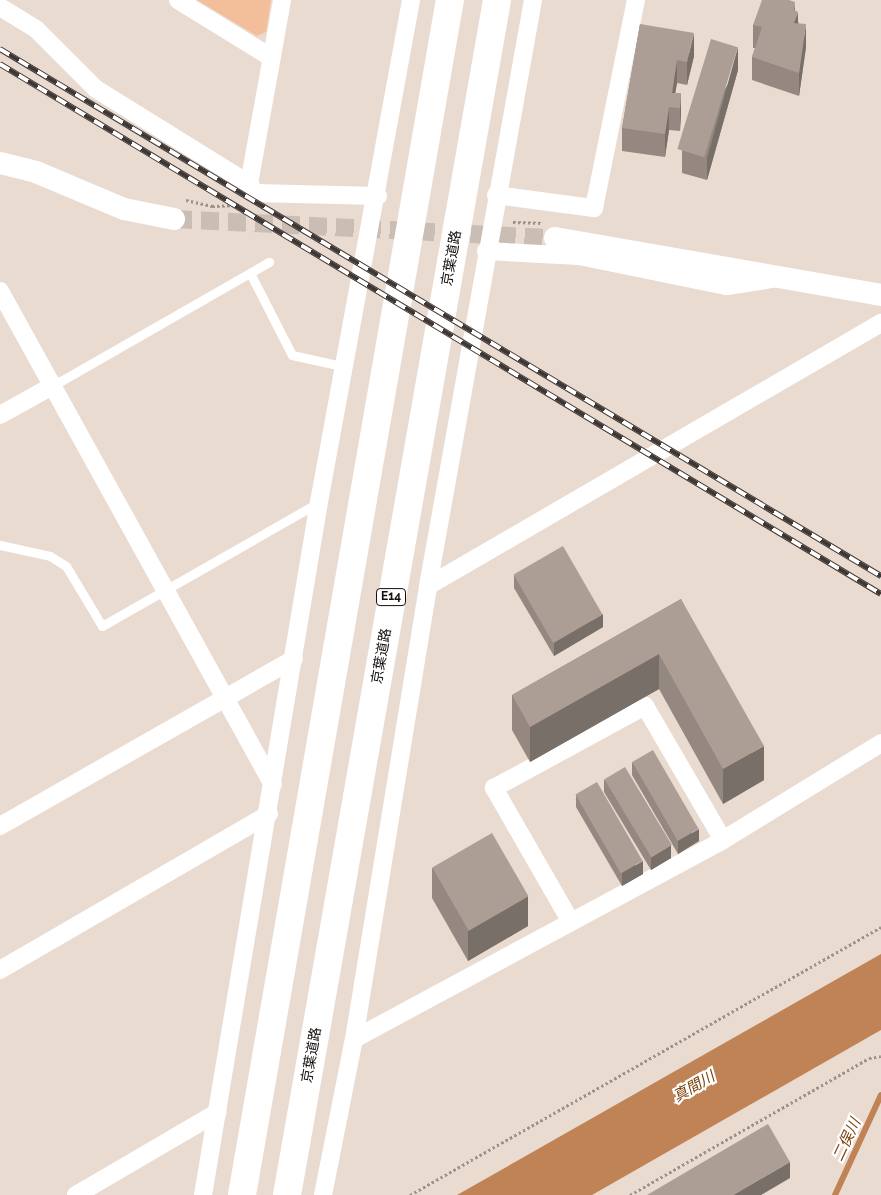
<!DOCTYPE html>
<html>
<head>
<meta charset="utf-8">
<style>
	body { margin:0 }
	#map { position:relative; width:881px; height:1195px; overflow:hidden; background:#eadbd1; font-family:Raleway,"Noto Sans JP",sans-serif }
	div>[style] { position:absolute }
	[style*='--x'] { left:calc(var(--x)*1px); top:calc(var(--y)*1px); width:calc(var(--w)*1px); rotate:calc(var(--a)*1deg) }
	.green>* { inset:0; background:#f3bf9b }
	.water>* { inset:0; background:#c08356 }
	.stream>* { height:6px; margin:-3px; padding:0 3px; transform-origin:3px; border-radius:3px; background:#c08356 }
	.minor-tunnel>* { height:18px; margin-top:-9px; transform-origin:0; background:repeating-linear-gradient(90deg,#cabdb4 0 18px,transparent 0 27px) }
	.path>* { height:3px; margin-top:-1.5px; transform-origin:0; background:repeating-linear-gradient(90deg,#9d928a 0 2.5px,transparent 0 5px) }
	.service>* { height:9px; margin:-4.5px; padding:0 4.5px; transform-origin:4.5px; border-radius:4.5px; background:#fff }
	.minor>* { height:18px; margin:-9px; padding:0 9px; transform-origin:9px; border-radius:9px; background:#fff }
	.tertiary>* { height:22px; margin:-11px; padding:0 11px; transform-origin:11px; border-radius:11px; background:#fff }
	.motorway>* { height:28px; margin:-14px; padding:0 14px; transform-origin:14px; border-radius:14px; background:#fff }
	.rail>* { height:5.5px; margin-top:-2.75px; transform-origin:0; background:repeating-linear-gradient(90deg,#fff 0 11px,#3e3733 0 22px); box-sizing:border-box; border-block:1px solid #3e3733 }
	.wall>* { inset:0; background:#948880 }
	.shaded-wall>* { inset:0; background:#786f68 }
	.building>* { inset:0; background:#ac9e95; transform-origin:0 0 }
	span { translate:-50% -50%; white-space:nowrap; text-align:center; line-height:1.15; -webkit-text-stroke:4.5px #fff; paint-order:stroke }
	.shield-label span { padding:1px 4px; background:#fff; border:1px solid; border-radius:4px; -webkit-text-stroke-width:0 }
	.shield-label { font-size:12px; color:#15100d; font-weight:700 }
	.street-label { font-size:14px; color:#15100d }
	.water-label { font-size:15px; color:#7b410a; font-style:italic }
</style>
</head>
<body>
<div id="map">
	<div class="green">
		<div style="clip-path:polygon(197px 0,271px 0,266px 32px,257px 36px)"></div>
	</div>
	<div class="water">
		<div style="clip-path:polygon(881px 954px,881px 1030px,592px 1195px,457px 1195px)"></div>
	</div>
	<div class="stream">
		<div style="--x:835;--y:1195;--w:110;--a:-65.3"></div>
	</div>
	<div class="minor-tunnel">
		<div style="--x:174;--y:219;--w:381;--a:2.9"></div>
	</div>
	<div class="path">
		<div style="--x:186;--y:200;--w:27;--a:13"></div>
		<div style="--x:212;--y:206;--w:27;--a:-2"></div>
		<div style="--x:513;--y:222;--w:29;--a:2"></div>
		<div style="--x:410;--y:1195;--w:542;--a:-29.64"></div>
		<div style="--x:630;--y:1195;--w:275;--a:-29.8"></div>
		<div style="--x:869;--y:1058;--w:12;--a:-9"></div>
	</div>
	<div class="service">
		<div style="--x:250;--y:273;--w:92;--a:62.9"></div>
		<div style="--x:292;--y:355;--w:55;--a:12.5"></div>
		<div style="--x:54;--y:385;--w:248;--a:-29.8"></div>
		<div style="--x:0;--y:545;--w:51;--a:12.4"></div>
		<div style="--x:50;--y:556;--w:19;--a:32"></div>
		<div style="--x:66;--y:566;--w:70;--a:59"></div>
		<div style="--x:102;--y:626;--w:250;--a:-29.7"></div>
	</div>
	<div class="minor">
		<div style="--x:178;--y:0;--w:110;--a:31.7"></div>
		<div style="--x:0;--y:7;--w:42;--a:31.4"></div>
		<div style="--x:36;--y:29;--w:85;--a:45"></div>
		<div style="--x:96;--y:89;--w:180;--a:31.8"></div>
		<div style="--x:249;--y:184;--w:11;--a:56"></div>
		<div style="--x:255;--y:193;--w:123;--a:1.4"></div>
		<div style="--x:249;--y:184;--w:187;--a:-79.8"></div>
		<div style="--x:496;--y:195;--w:99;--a:7.6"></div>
		<div style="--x:594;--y:208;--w:212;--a:-78.6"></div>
		<div style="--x:486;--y:251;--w:93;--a:3.1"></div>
		<div style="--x:579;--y:256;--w:151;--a:11.5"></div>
		<div style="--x:727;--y:286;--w:46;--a:-8.8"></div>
		<div style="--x:0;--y:291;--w:564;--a:61.07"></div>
		<div style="--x:0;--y:415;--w:62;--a:-29.1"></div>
		<div style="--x:428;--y:586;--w:524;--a:-30.14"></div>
		<div style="--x:0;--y:826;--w:338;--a:-29.6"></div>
		<div style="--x:571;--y:922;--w:155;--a:-119.9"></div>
		<div style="--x:494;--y:788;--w:172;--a:-28.5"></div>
		<div style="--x:645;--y:706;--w:155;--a:59.8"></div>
		<div style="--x:0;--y:970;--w:311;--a:-30.1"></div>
		<div style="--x:354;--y:1039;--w:419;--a:-28.3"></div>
		<div style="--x:723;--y:840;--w:185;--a:-31.5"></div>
		<div style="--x:76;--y:1195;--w:164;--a:-30.3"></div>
		<div style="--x:203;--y:1195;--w:703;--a:-80.5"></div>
		<div style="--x:319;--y:502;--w:510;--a:-79.61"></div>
		<div style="--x:323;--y:1195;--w:159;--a:-78.8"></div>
		<div style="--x:354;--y:1039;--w:459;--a:-80.7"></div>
		<div style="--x:428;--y:586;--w:595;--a:-79.84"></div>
	</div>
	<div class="tertiary">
		<div style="--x:0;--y:163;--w:37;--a:14"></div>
		<div style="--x:36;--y:172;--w:95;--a:22.8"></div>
		<div style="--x:124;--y:209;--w:51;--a:11.3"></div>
		<div style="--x:555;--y:238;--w:331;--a:9.9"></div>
	</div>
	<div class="motorway">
		<div style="--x:242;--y:1195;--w:1213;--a:-80.13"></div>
		<div style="--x:287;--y:1195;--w:1213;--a:-80.03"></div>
	</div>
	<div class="rail">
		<div style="--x:0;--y:49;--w:1027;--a:30.89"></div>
		<div style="--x:0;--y:64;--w:1028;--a:31.03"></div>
	</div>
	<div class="wall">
		<div style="clip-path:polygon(795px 11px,806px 47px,799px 96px,752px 80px,752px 57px,755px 48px,753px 48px,753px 25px)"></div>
		<div style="clip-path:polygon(640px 24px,694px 56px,687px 85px,677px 83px,675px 93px,681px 93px,680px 131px,669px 130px,665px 157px,622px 151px,622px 128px)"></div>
		<div style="clip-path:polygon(738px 70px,707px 180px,682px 173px,682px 150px)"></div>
		<div style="clip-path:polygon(514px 575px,603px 627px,554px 656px,514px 588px)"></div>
		<div style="clip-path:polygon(681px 599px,764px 780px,723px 804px,659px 689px,530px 762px,512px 730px,512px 695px)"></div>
		<div style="clip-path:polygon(632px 762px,699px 841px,678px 854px,632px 775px)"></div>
		<div style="clip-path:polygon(604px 779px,671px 858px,651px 870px,604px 792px)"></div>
		<div style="clip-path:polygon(576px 795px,643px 874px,622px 886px,576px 807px)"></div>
		<div style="clip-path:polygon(432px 868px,528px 926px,468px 961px,432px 898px)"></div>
	</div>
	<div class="shaded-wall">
		<div style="clip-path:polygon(795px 2px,795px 21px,798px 12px,798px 35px,794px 46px,794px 10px)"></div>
		<div style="clip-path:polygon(806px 24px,806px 47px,799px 96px,799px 73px)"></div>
		<div style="clip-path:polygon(694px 33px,694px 56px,687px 85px,687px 62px)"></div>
		<div style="clip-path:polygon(738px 47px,738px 70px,707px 180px,707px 158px)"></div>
		<div style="clip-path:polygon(677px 60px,677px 83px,673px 107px,672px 93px)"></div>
		<div style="clip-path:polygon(681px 93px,681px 116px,680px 131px,680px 108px)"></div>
		<div style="clip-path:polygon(669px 107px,669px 130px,665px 157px,665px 134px)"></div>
		<div style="clip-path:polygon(603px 614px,603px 627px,554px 656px,554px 643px)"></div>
		<div style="clip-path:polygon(659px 654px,659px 689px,530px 762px,530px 727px)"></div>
		<div style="clip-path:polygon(764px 746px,764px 780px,723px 804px,723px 769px)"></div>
		<div style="clip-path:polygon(699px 829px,699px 841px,678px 854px,678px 841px)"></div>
		<div style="clip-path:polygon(671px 845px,671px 858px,651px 870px,651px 858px)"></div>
		<div style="clip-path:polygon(643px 861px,643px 874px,622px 886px,622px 873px)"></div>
		<div style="clip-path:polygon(528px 896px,528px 926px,468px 961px,468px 931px)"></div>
		<div style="clip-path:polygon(790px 1162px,790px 1178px,761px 1195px,733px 1195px)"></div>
	</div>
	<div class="building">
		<div style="clip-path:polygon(762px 0,789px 0,795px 2px,794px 10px,798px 12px,794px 23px,806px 24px,799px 73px,752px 57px,762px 27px,753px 25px)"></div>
		<div style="clip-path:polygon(640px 24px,694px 33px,687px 62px,677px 60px,672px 93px,681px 93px,680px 108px,669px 107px,665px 134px,622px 128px)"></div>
		<div style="left:711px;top:39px;width:28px;height:115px;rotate:17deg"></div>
		<div style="left:563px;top:546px;width:79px;height:57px;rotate:60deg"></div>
		<div style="clip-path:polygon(681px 599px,764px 746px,723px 769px,659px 654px,530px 727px,512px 695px)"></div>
		<div style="left:653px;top:750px;width:91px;height:24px;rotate:60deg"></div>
		<div style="left:625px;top:767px;width:91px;height:24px;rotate:59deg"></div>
		<div style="left:597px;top:782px;width:91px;height:25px;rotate:60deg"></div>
		<div style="left:492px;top:833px;width:73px;height:69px;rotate:60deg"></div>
		<div style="clip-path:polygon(768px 1124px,790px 1162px,733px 1195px,647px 1195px)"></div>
	</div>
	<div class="shield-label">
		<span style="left:391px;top:597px">E14</span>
	</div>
	<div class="street-label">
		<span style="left:451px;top:258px;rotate:-80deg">京葉道路</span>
		<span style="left:381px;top:656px;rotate:-80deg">京葉道路</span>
		<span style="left:311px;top:1055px;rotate:-80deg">京葉道路</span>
	</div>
	<div class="water-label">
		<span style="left:694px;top:1087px;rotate:-30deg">真間川</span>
		<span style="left:847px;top:1140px;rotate:-65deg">二俣川</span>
	</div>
</div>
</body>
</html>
